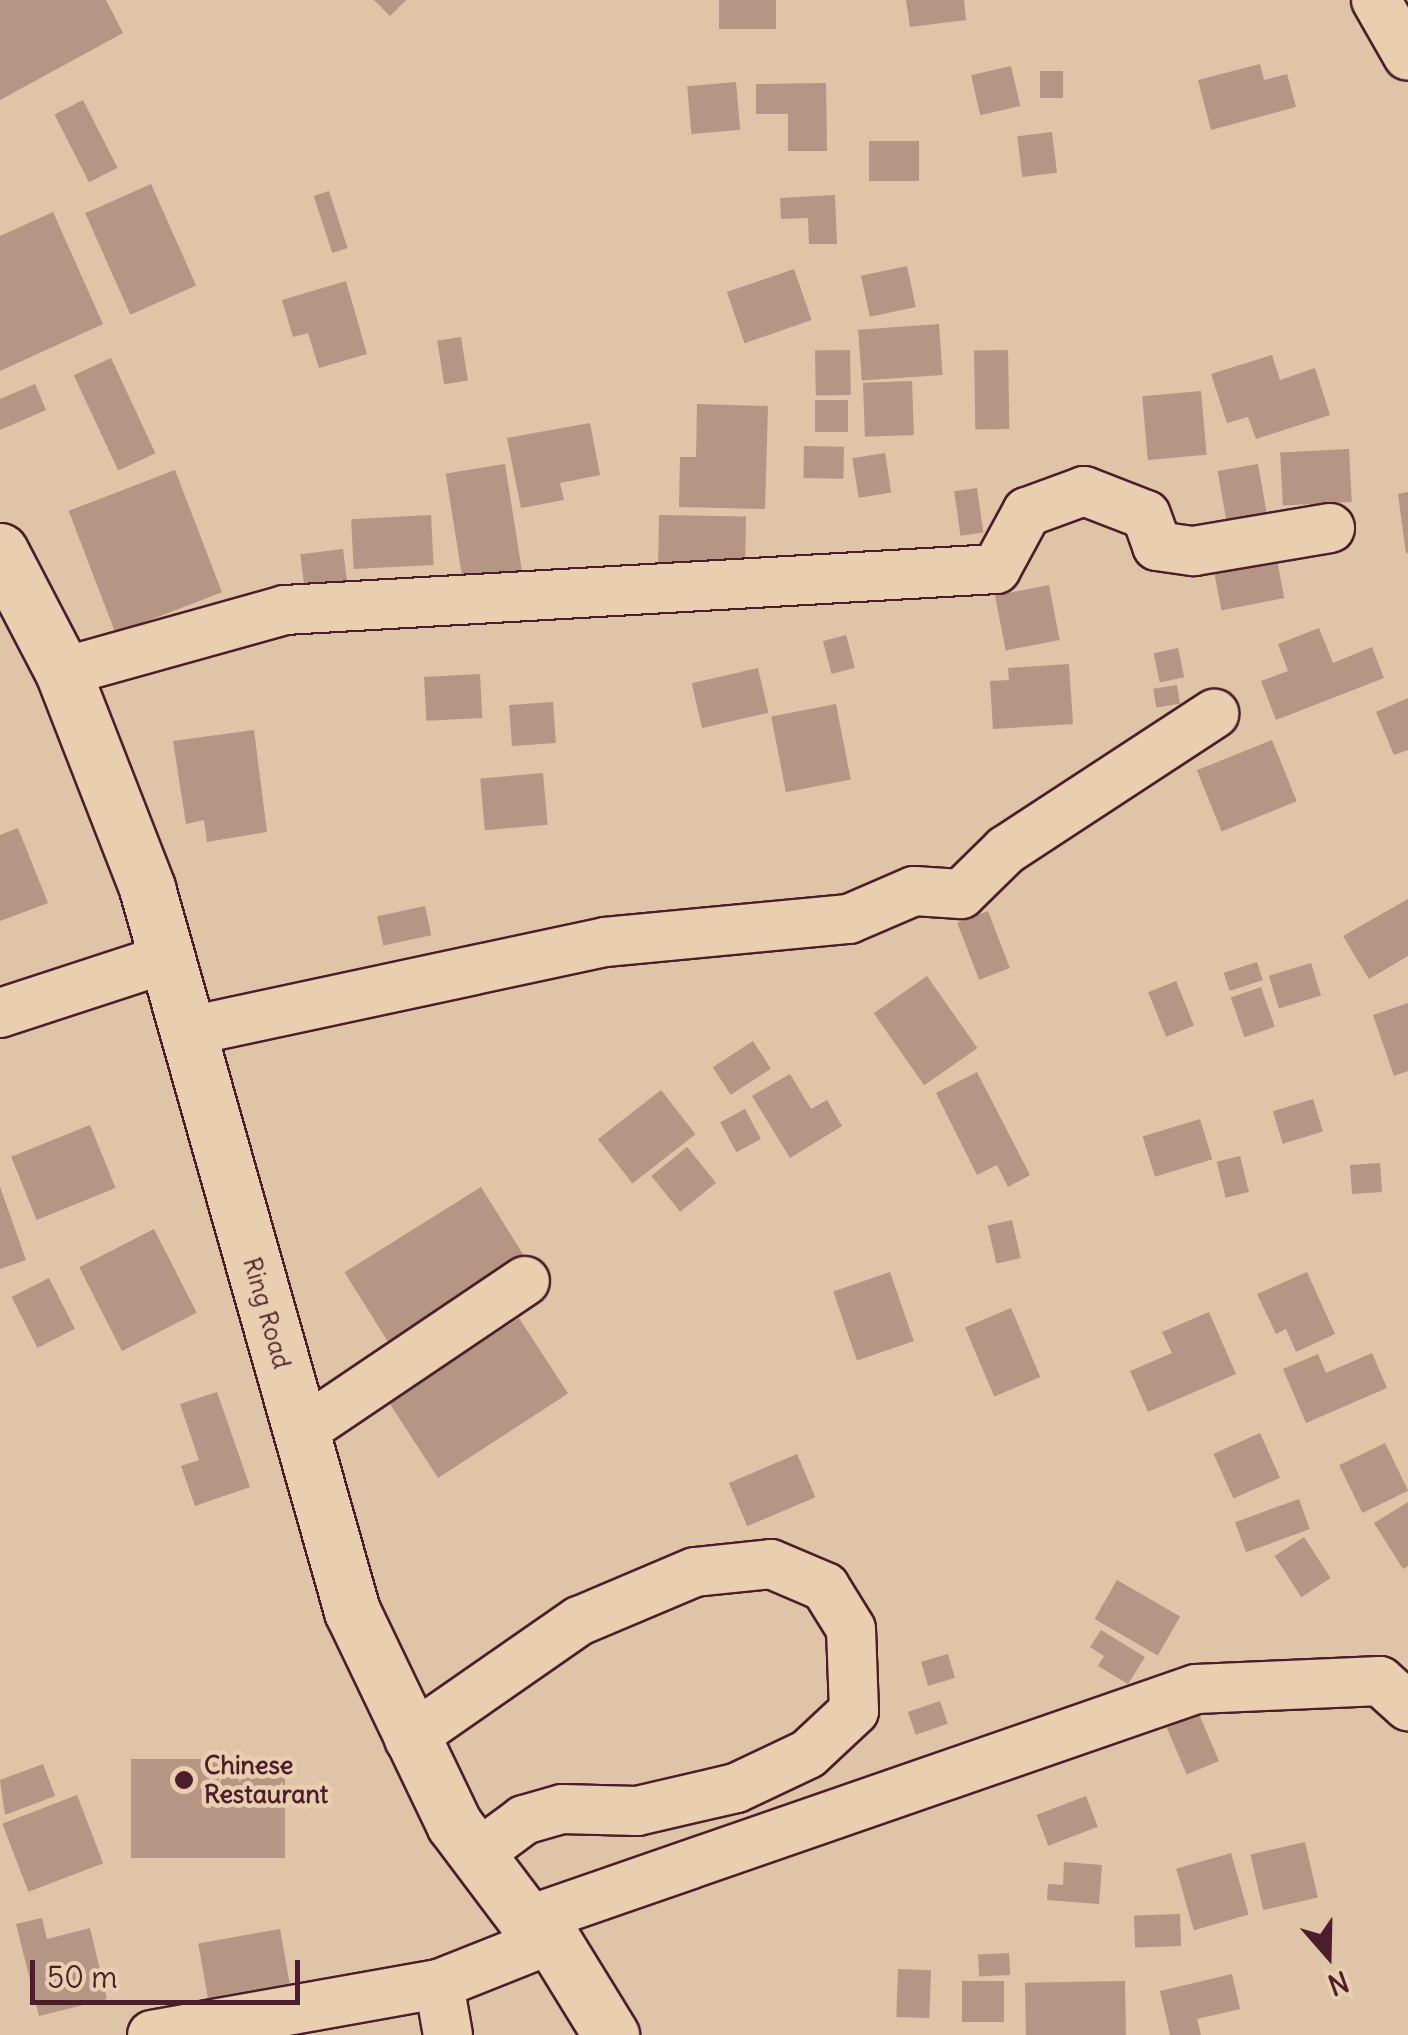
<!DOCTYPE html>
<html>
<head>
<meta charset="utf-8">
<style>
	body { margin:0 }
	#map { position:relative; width:1408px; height:2035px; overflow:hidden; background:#dfc4a8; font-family:Delius,sans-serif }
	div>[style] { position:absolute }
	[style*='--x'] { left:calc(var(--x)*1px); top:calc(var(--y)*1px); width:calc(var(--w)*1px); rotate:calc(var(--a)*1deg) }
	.building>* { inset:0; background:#b59584; transform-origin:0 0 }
	.roads { filter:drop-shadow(2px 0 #4a1f2b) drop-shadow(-2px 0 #4a1f2b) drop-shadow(0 2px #4a1f2b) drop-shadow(0 -2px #4a1f2b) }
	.minor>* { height:48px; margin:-24px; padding:0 24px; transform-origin:24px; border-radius:24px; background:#e9ceb0 }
	.major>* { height:55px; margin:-27.5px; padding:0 27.5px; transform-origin:27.5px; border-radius:27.5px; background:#e9ceb0 }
	.dots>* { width:28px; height:28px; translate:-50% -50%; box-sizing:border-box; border:5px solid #e9ceb0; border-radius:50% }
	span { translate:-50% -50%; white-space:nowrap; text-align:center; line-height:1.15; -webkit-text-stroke:9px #e9ceb0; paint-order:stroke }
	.street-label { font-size:25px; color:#4a1f2b }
	.poi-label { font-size:25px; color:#4a1f2b; font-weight:700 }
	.left { translate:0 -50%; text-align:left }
	.north { position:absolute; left:1278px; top:1905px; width:100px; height:100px; -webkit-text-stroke:8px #e9ceb0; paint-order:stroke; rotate:160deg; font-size:28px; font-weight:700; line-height:40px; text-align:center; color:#4a1f2b }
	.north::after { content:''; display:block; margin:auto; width:35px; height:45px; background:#4a1f2b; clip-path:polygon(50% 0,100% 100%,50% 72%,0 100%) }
	.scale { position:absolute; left:30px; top:1960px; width:270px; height:45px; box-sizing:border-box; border:5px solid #4a1f2b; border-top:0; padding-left:12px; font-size:30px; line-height:35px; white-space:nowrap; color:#4a1f2b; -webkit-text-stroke:8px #e9ceb0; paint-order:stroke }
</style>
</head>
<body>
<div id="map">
	<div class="building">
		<div style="clip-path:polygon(0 0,106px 0,123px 33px,0 100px)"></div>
		<div style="clip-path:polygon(374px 0,406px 0,390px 16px)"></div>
		<div style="left:719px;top:0;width:57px;height:29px"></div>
		<div style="clip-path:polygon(906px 0,964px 0,966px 20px,910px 27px)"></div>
		<div style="clip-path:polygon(1260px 64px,1264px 80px,1287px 74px,1296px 107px,1211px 130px,1198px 80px)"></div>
		<div style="left:1011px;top:66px;width:41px;height:41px;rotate:77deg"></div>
		<div style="left:1040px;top:71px;width:23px;height:27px"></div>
		<div style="left:736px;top:82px;width:48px;height:49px;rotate:85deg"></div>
		<div style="clip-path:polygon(826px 83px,827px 151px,788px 151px,788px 114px,756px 114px,756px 84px)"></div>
		<div style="left:83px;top:100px;width:76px;height:32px;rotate:63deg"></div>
		<div style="left:1052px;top:132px;width:41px;height:35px;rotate:83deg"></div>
		<div style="left:869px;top:141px;width:50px;height:40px"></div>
		<div style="left:151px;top:184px;width:111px;height:72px;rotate:66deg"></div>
		<div style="left:329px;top:191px;width:60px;height:16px;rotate:72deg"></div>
		<div style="clip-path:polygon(835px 195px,837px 244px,809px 244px,808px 218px,781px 219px,780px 198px)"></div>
		<div style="clip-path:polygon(53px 212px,103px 324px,0 371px,0 236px)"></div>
		<div style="left:907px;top:266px;width:42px;height:47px;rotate:78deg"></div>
		<div style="left:794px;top:269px;width:54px;height:71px;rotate:71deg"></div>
		<div style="clip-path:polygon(346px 281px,367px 354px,319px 368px,308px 333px,293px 337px,282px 300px)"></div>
		<div style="left:939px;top:324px;width:51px;height:81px;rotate:86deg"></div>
		<div style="left:461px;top:337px;width:44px;height:24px;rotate:81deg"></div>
		<div style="left:850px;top:350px;width:45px;height:35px;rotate:89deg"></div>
		<div style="left:1008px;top:350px;width:79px;height:34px;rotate:89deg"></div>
		<div style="clip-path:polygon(1272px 355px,1280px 380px,1315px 368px,1330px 415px,1256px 439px,1248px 417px,1227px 423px,1211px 374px)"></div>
		<div style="left:111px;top:358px;width:105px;height:41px;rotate:65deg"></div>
		<div style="left:912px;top:381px;width:54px;height:49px;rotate:88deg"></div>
		<div style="clip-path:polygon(35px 384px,46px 410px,0 430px,0 399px)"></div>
		<div style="left:1201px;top:391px;width:64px;height:59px;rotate:85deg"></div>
		<div style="left:848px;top:400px;width:32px;height:33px;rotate:90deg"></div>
		<div style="clip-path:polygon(697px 404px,768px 406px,765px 509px,679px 507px,680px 457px,696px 457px)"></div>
		<div style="clip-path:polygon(590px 423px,600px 475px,560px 483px,564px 500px,521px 508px,507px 438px)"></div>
		<div style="left:804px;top:446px;width:40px;height:32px;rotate:1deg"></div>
		<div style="left:1349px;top:449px;width:53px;height:69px;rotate:87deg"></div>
		<div style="left:885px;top:453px;width:40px;height:33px;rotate:81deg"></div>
		<div style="left:505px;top:464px;width:109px;height:60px;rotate:81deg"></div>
		<div style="left:1258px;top:464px;width:60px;height:41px;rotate:80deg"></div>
		<div style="left:175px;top:470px;width:131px;height:114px;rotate:69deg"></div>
		<div style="left:977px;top:488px;width:45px;height:23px;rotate:82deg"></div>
		<div style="clip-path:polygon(1408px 492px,1408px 553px,1406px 553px,1398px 494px)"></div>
		<div style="left:431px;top:515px;width:50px;height:80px;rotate:87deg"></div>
		<div style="left:659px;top:515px;width:87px;height:58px;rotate:1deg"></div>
		<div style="left:343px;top:549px;width:34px;height:43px;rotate:83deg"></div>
		<div style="left:1275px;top:550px;width:49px;height:64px;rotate:79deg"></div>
		<div style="left:1049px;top:585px;width:56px;height:55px;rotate:79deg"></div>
		<div style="clip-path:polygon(1319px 628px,1333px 663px,1372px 647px,1384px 678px,1276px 720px,1261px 681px,1288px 671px,1278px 644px)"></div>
		<div style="left:846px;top:635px;width:34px;height:24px;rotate:75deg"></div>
		<div style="left:1178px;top:648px;width:30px;height:25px;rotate:78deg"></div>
		<div style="clip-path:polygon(1069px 664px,1073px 724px,993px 729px,990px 681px,1009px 680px,1008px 668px)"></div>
		<div style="left:758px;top:668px;width:46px;height:68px;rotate:77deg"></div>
		<div style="left:480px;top:674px;width:44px;height:56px;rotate:87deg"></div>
		<div style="left:1177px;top:685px;width:19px;height:24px;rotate:81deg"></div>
		<div style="clip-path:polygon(1408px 698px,1408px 750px,1394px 755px,1376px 712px)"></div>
		<div style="left:553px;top:702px;width:41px;height:44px;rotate:86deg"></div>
		<div style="left:836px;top:704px;width:77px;height:66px;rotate:79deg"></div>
		<div style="clip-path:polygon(254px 730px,267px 832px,207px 842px,204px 820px,186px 824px,173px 741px)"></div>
		<div style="left:1272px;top:740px;width:66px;height:81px;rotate:68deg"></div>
		<div style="left:543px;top:773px;width:52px;height:63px;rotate:85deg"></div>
		<div style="clip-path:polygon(18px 828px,48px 903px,0 921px,0 835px)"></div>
		<div style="clip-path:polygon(1408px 899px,1408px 956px,1369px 979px,1343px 936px)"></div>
		<div style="left:425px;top:906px;width:30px;height:49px;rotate:78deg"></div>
		<div style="left:988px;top:911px;width:61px;height:33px;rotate:69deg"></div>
		<div style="left:1257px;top:962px;width:19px;height:35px;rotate:72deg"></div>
		<div style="left:1311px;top:963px;width:34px;height:44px;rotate:73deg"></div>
		<div style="left:927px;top:976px;width:88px;height:65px;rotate:55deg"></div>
		<div style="left:1176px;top:981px;width:48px;height:30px;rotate:68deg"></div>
		<div style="left:1261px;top:987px;width:42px;height:32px;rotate:71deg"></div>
		<div style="clip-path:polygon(1408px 1003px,1408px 1071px,1394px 1076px,1373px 1015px)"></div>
		<div style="left:753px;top:1041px;width:33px;height:48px;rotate:57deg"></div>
		<div style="clip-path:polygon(977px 1072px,1030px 1175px,1008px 1187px,997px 1165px,977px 1175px,936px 1093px)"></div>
		<div style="clip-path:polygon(790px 1074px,811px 1109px,827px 1100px,842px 1126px,790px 1158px,752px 1096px)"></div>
		<div style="left:661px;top:1090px;width:56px;height:80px;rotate:52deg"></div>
		<div style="left:1313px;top:1099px;width:34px;height:42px;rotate:73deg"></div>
		<div style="left:745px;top:1109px;width:34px;height:28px;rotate:62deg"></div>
		<div style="left:1200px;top:1119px;width:42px;height:60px;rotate:73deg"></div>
		<div style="left:90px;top:1125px;width:68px;height:85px;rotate:68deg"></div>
		<div style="left:687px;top:1147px;width:46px;height:46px;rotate:51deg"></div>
		<div style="left:1240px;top:1156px;width:37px;height:24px;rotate:76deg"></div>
		<div style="left:1380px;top:1163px;width:29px;height:30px;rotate:86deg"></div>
		<div style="clip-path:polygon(0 1187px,26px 1260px,0 1269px)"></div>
		<div style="left:481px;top:1187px;width:87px;height:161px;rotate:58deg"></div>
		<div style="left:1012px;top:1220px;width:39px;height:25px;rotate:77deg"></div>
		<div style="left:154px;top:1229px;width:94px;height:84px;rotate:63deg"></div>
		<div style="left:890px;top:1272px;width:73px;height:60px;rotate:71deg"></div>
		<div style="clip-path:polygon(1307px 1272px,1335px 1334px,1296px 1352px,1286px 1329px,1276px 1334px,1257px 1294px)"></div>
		<div style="left:49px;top:1278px;width:57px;height:42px;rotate:63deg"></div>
		<div style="left:1011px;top:1308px;width:75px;height:50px;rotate:67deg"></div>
		<div style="clip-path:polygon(1209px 1312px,1236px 1374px,1148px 1412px,1130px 1371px,1172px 1353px,1162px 1332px)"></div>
		<div style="left:519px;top:1318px;width:90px;height:155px;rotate:57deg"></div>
		<div style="clip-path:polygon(1372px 1353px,1387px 1388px,1306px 1423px,1283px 1369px,1318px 1354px,1326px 1373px)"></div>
		<div style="clip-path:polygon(217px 1392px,250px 1487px,195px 1506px,181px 1466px,199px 1460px,180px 1404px)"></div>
		<div style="left:1260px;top:1433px;width:49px;height:51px;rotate:66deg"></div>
		<div style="left:1385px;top:1443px;width:53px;height:51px;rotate:64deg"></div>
		<div style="left:797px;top:1454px;width:47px;height:74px;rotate:67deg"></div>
		<div style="left:1299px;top:1499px;width:32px;height:68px;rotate:70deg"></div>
		<div style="clip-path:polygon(1408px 1502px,1408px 1566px,1403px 1569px,1374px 1523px)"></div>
		<div style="left:1304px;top:1537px;width:49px;height:35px;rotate:57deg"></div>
		<div style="left:1117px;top:1580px;width:73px;height:45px;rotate:30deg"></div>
		<div style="clip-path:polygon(1101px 1630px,1145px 1657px,1128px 1684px,1098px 1666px,1104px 1656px,1090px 1647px)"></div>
		<div style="left:948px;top:1654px;width:25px;height:28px;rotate:74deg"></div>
		<div style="left:940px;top:1701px;width:24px;height:34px;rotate:71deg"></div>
		<div style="left:1199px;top:1714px;width:51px;height:35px;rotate:67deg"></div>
		<div style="left:285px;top:1759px;width:99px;height:154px;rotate:90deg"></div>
		<div style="clip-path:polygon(43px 1764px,55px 1796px,5px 1815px,0 1780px)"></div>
		<div style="left:77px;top:1795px;width:73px;height:80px;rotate:69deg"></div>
		<div style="left:1086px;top:1796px;width:33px;height:53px;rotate:69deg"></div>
		<div style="left:1305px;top:1842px;width:57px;height:56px;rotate:77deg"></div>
		<div style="left:1231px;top:1853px;width:64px;height:57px;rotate:74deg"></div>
		<div style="clip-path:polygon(1064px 1862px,1102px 1865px,1099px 1904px,1047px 1900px,1048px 1884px,1063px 1885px)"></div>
		<div style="left:1180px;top:1914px;width:32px;height:46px;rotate:88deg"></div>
		<div style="clip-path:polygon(42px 1918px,47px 1939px,90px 1928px,107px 1999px,39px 2016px,16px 1924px)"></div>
		<div style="left:280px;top:1929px;width:62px;height:83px;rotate:80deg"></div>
		<div style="left:1009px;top:1953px;width:22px;height:31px;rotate:87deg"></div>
		<div style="left:898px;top:1969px;width:33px;height:48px;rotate:2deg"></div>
		<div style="clip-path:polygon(1232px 1974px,1240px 2009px,1197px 2019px,1201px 2035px,1170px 2035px,1160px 1991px)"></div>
		<div style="left:1004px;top:1981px;width:41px;height:42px;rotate:90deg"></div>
		<div style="left:1125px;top:1981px;width:54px;height:100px;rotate:89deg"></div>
	</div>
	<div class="roads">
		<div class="minor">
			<div style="--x:1376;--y:0;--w:64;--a:60.3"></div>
			<div style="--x:63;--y:672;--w:230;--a:-15.6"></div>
			<div style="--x:285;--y:610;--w:712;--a:-3.3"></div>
			<div style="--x:996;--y:569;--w:65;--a:-61.5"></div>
			<div style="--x:1027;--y:512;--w:61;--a:-20.2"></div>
			<div style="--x:1084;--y:491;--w:66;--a:21.2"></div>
			<div style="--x:1146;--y:515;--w:33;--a:70"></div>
			<div style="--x:1157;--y:546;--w:37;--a:8"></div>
			<div style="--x:1194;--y:551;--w:138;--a:-9.6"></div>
			<div style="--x:0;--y:1013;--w:177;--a:-18.1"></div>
			<div style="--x:190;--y:1031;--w:424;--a:-12.1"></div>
			<div style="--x:605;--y:942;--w:245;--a:-5.4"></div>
			<div style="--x:849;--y:919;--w:71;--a:-23.3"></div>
			<div style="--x:914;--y:891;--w:47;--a:3.7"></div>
			<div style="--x:961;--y:894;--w:63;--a:-44.4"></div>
			<div style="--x:1006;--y:850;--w:249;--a:-33.2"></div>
			<div style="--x:301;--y:1432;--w:270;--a:-34"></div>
			<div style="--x:409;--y:1739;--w:207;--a:-34.8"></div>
			<div style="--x:579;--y:1621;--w:126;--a:-22.9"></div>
			<div style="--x:695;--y:1572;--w:76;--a:-6"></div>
			<div style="--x:771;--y:1564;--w:59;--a:23.1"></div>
			<div style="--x:825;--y:1587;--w:49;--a:58.2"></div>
			<div style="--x:851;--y:1629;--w:82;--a:87.9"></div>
			<div style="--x:854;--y:1711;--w:63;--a:136.9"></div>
			<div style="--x:808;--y:1754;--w:80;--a:154.7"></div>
			<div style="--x:736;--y:1788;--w:102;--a:166.9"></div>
			<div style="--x:637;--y:1811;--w:75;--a:-178.5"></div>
			<div style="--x:562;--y:1809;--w:40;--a:164"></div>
			<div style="--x:524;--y:1820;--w:57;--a:143.5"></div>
			<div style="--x:527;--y:1921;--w:708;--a:-19.13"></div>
			<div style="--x:1196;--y:1689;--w:184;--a:-2.5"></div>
			<div style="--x:1380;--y:1681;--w:38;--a:42"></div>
			<div style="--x:439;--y:1984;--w:52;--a:80"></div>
			<div style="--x:152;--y:2035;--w:291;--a:-10.1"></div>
			<div style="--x:439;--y:1984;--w:122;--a:-21.7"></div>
		</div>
		<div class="major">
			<div style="--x:0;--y:551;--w:136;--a:62.5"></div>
			<div style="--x:63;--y:672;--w:232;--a:68.7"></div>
			<div style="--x:147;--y:888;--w:752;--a:74.17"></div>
			<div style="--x:352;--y:1611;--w:236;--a:64.4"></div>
			<div style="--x:454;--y:1824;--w:121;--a:53"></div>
			<div style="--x:527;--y:1921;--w:31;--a:36"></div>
			<div style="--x:552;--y:1939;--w:113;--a:58.4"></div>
		</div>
	</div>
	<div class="dots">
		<div style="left:184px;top:1780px;background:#4a1f2b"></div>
	</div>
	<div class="street-label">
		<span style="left:267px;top:1313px;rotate:74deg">Ring Road</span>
	</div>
	<div class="poi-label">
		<span class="left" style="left:204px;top:1780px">Chinese<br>Restaurant</span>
	</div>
	<div class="north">N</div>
	<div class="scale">50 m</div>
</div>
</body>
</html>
